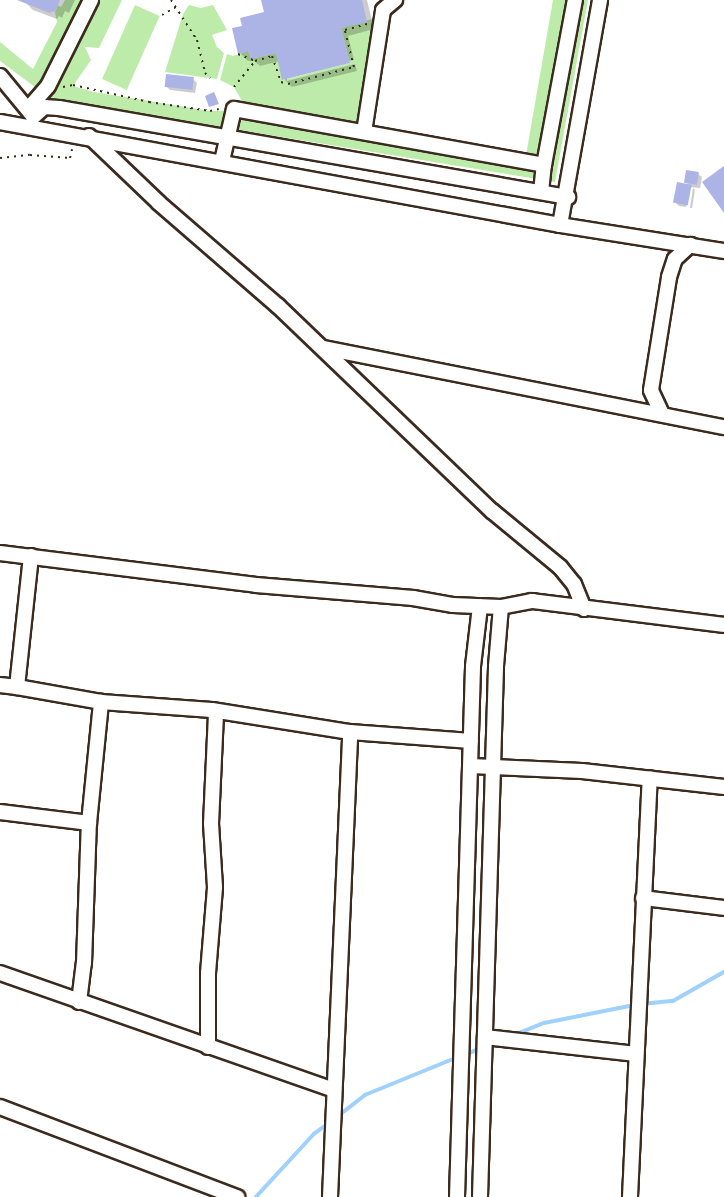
<!DOCTYPE html>
<html>
<head>
<meta charset="utf-8">
<style>
	body { margin:0 }
	#map { position:relative; width:724px; height:1197px; overflow:hidden; background:#fff; font-family:Kalam,sans-serif }
	div>[style] { position:absolute }
	[style*='--x'] { left:calc(var(--x)*1px); top:calc(var(--y)*1px); width:calc(var(--w)*1px); rotate:calc(var(--a)*1deg) }
	.green>* { inset:0; background:#bdecaa; transform-origin:0 0 }
	.shadow>* { inset:0; background:#0003 }
	.stream>* { height:3.5px; margin:-1.75px; padding:0 1.75px; transform-origin:1.75px; border-radius:1.75px; background:#a0d1fd }
	.building>* { inset:0; background:#abb4e5; transform-origin:0 0 }
	.path>* { height:2px; margin-top:-1px; transform-origin:0; background:repeating-linear-gradient(90deg,#3b2a1e 0 2px,transparent 0 7px) }
	.roads { filter:drop-shadow(2px 0 #3b2a1e) drop-shadow(-2px 0 #3b2a1e) drop-shadow(0 2px #3b2a1e) drop-shadow(0 -2px #3b2a1e) }
	.minor>* { height:14px; margin:-7px; padding:0 7px; transform-origin:7px; border-radius:7px; background:#fff }
	span { translate:-50% -50%; white-space:nowrap; text-align:center; line-height:1.15; -webkit-text-stroke:7px #fff; paint-order:stroke }
</style>
</head>
<body>
<div id="map">
	<div class="green">
		<div style="clip-path:polygon(65px 0,122px 0,99px 48px,85px 47px,91px 60px,73px 86px,94px 92px,210px 111px,247px 110px,234px 87px,220px 80px,227px 54px,233px 56px,248px 51px,251px 59px,276px 53px,283px 80px,350px 63px,341px 28px,382px 16px,364px 132px,525px 161px,553px 0,588px 0,555px 182px,51px 99px,0 61px,0 42px,33px 69px,57px 22px,55px 12px,58px 5px,61px 7px)"></div>
		<div style="left:135px;top:5px;width:27px;height:81px;rotate:24deg"></div>
		<div style="clip-path:polygon(189px 5px,201px 8px,213px 5px,227px 30px,212px 35px,217px 47px,224px 53px,217px 79px,165px 72px,183px 14px)"></div>
	</div>
	<div class="shadow">
		<div style="clip-path:polygon(23px 0,75px 0,69px 13px,65px 11px,62px 18px,59px 16px,57px 19px,33px 10px)"></div>
		<div style="clip-path:polygon(263px 0,367px 0,374px 29px,348px 36px,354px 60px,287px 77px,287px 81px,355px 64px,357px 71px,292px 87px,284px 79px,280px 61px,260px 66px,253px 60px,248px 61px,240px 53px,244px 27px,266px 13px)"></div>
		<div style="clip-path:polygon(193px 79px,197px 83px,195px 93px,170px 90px,166px 86px)"></div>
		<div style="clip-path:polygon(698px 174px,702px 177px,700px 188px,690px 187px,686px 207px,679px 206px,675px 202px,690px 186px,686px 182px)"></div>
		<div style="clip-path:polygon(693px 188px,695px 190px,692px 208px,690px 208px)"></div>
	</div>
	<div class="stream">
		<div style="--x:642;--y:1004;--w:31;--a:-6"></div>
		<div style="--x:673;--y:1001;--w:59;--a:-29.6"></div>
		<div style="--x:514;--y:1035;--w:32;--a:-22"></div>
		<div style="--x:544;--y:1023;--w:93;--a:-11.2"></div>
		<div style="--x:465;--y:1055;--w:17;--a:-24"></div>
		<div style="--x:337;--y:1117;--w:36;--a:-38"></div>
		<div style="--x:365;--y:1095;--w:100;--a:-22.2"></div>
		<div style="--x:256;--y:1197;--w:86;--a:-47.4"></div>
		<div style="--x:314;--y:1134;--w:17;--a:-36"></div>
	</div>
	<div class="building">
		<div style="clip-path:polygon(17px 0,60px 0,55px 12px,52px 11px,50px 13px)"></div>
		<div style="clip-path:polygon(261px 0,362px 0,367px 22px,341px 28px,350px 63px,282px 80px,276px 53px,251px 59px,248px 51px,238px 54px,232px 28px,242px 26px,240px 18px,264px 12px)"></div>
		<div style="left:166px;top:74px;width:28px;height:13px;rotate:6deg"></div>
		<div style="clip-path:polygon(214px 92px,219px 104px,209px 107px,205px 96px)"></div>
		<div style="clip-path:polygon(724px 166px,724px 213px,702px 182px)"></div>
		<div style="left:686px;top:170px;width:13px;height:13px;rotate:9deg"></div>
		<div style="left:677px;top:182px;width:15px;height:21px;rotate:11deg"></div>
	</div>
	<div class="path">
		<div style="--x:171;--y:0;--w:48;--a:57"></div>
		<div style="--x:197;--y:40;--w:34;--a:76"></div>
		<div style="--x:205;--y:73;--w:7;--a:45"></div>
		<div style="--x:162;--y:15;--w:16;--a:-30"></div>
		<div style="--x:238;--y:54;--w:18;--a:22"></div>
		<div style="--x:255;--y:61;--w:18;--a:-16"></div>
		<div style="--x:272;--y:56;--w:28;--a:71"></div>
		<div style="--x:281;--y:82;--w:7;--a:16"></div>
		<div style="--x:288;--y:84;--w:68;--a:-14.4"></div>
		<div style="--x:354;--y:67;--w:38;--a:-104"></div>
		<div style="--x:345;--y:30;--w:23;--a:-15"></div>
		<div style="--x:63;--y:87;--w:10;--a:-11"></div>
		<div style="--x:73;--y:85;--w:78;--a:12.6"></div>
		<div style="--x:149;--y:102;--w:62;--a:8.4"></div>
		<div style="--x:210;--y:111;--w:9;--a:-13"></div>
		<div style="--x:234;--y:87;--w:33;--a:-51"></div>
		<div style="--x:0;--y:158;--w:30;--a:-6"></div>
		<div style="--x:30;--y:155;--w:40;--a:4.3"></div>
		<div style="--x:70;--y:158;--w:9;--a:-77"></div>
	</div>
	<div class="roads">
		<div class="minor">
			<div style="--x:0;--y:76;--w:52;--a:50.5"></div>
			<div style="--x:28;--y:109;--w:30;--a:-49"></div>
			<div style="--x:48;--y:86;--w:96;--a:-63.4"></div>
			<div style="--x:33;--y:117;--w:15;--a:-42"></div>
			<div style="--x:44;--y:107;--w:15;--a:4"></div>
			<div style="--x:59;--y:108;--w:517;--a:9.92"></div>
			<div style="--x:0;--y:122;--w:569;--a:10.42"></div>
			<div style="--x:560;--y:225;--w:166;--a:9"></div>
			<div style="--x:364;--y:132;--w:123;--a:-81.1"></div>
			<div style="--x:383;--y:10;--w:16;--a:-40"></div>
			<div style="--x:89;--y:136;--w:97;--a:43.7"></div>
			<div style="--x:159;--y:203;--w:157;--a:40.9"></div>
			<div style="--x:278;--y:306;--w:296;--a:43.8"></div>
			<div style="--x:492;--y:511;--w:88;--a:39.5"></div>
			<div style="--x:560;--y:567;--w:22;--a:51"></div>
			<div style="--x:574;--y:584;--w:27;--a:68"></div>
			<div style="--x:222;--y:161;--w:53;--a:-77"></div>
			<div style="--x:234;--y:109;--w:315;--a:10.2"></div>
			<div style="--x:544;--y:165;--w:168;--a:-79.4"></div>
			<div style="--x:541;--y:192;--w:27;--a:-84"></div>
			<div style="--x:560;--y:225;--w:229;--a:-79.9"></div>
			<div style="--x:324;--y:348;--w:408;--a:11.2"></div>
			<div style="--x:662;--y:414;--w:26;--a:-115"></div>
			<div style="--x:651;--y:390;--w:114;--a:-80.9"></div>
			<div style="--x:669;--y:277;--w:19;--a:-72"></div>
			<div style="--x:675;--y:259;--w:21;--a:-43"></div>
			<div style="--x:0;--y:553;--w:258;--a:7.1"></div>
			<div style="--x:256;--y:585;--w:158;--a:4.7"></div>
			<div style="--x:413;--y:598;--w:41;--a:9.9"></div>
			<div style="--x:453;--y:605;--w:48;--a:2.4"></div>
			<div style="--x:501;--y:607;--w:32;--a:-11"></div>
			<div style="--x:532;--y:601;--w:193;--a:7.1"></div>
			<div style="--x:31;--y:556;--w:132;--a:96.1"></div>
			<div style="--x:17;--y:687;--w:85;--a:10.1"></div>
			<div style="--x:101;--y:702;--w:111;--a:4.1"></div>
			<div style="--x:212;--y:710;--w:140;--a:9.1"></div>
			<div style="--x:0;--y:685;--w:17;--a:7"></div>
			<div style="--x:471;--y:766;--w:111;--a:2.6"></div>
			<div style="--x:582;--y:771;--w:143;--a:6.4"></div>
			<div style="--x:0;--y:812;--w:90;--a:7"></div>
			<div style="--x:89;--y:823;--w:122;--a:-84.3"></div>
			<div style="--x:643;--y:898;--w:82;--a:7"></div>
			<div style="--x:0;--y:973;--w:354;--a:19.3"></div>
			<div style="--x:79;--y:1002;--w:39;--a:-83"></div>
			<div style="--x:84;--y:963;--w:140;--a:-88"></div>
			<div style="--x:485;--y:1037;--w:152;--a:6.4"></div>
			<div style="--x:208;--y:1047;--w:74;--a:-90"></div>
			<div style="--x:208;--y:973;--w:86;--a:-85.3"></div>
			<div style="--x:215;--y:887;--w:63;--a:-93.6"></div>
			<div style="--x:211;--y:824;--w:109;--a:-87.4"></div>
			<div style="--x:216;--y:715;--w:6;--a:-129"></div>
			<div style="--x:0;--y:1107;--w:254;--a:20.8"></div>
			<div style="--x:330;--y:1197;--w:465;--a:-87.5"></div>
			<div style="--x:350;--y:732;--w:121;--a:4.3"></div>
			<div style="--x:457;--y:1197;--w:531;--a:-88.27"></div>
			<div style="--x:473;--y:666;--w:60;--a:-83.3"></div>
			<div style="--x:480;--y:1197;--w:531;--a:-88.27"></div>
			<div style="--x:496;--y:666;--w:59;--a:-85.2"></div>
			<div style="--x:630;--y:1197;--w:419;--a:-87.3"></div>
		</div>
	</div>
</div>
</body>
</html>
